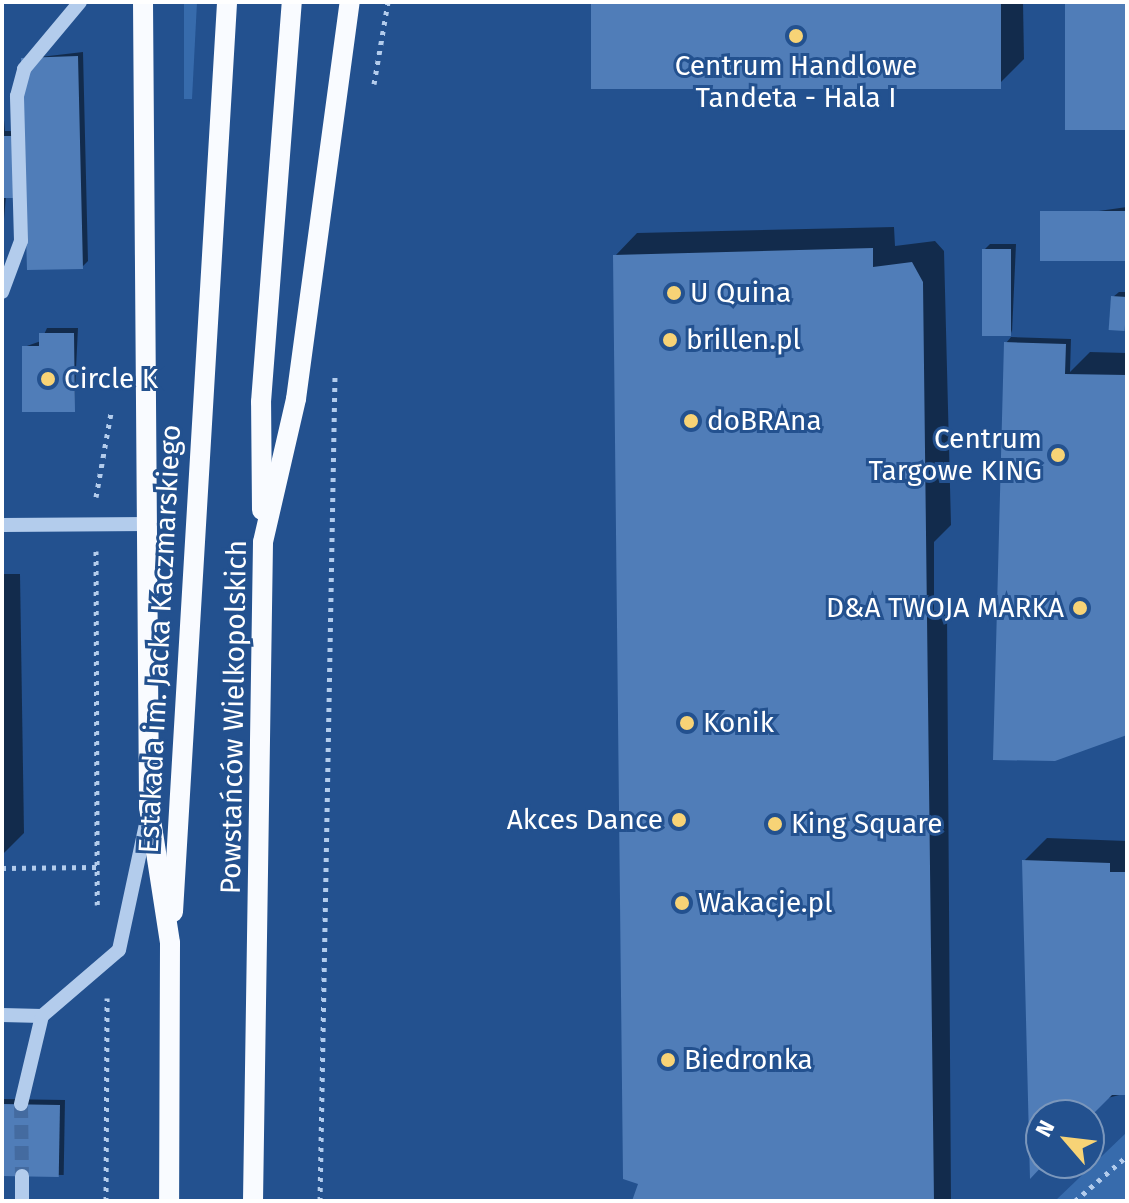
<!DOCTYPE html>
<html>
<head>
<meta charset="utf-8">
<style>
	body { margin:0 }
	#map { position:relative; width:1129px; height:1203px; overflow:hidden; background:#23518f; font-family:"Fira Sans",sans-serif }
	div>[style] { position:absolute }
	[style*='--x'] { left:calc(var(--x)*1px); top:calc(var(--y)*1px); width:calc(var(--w)*1px); rotate:calc(var(--a)*1deg) }
	.green>* { inset:0; background:#376bac }
	.shadow>* { inset:0; background:#0007; transform-origin:0 0 }
	.building>* { inset:0; background:#507db8; transform-origin:0 0 }
	.minor-tunnel>* { height:14px; margin-top:-7px; transform-origin:0; background:repeating-linear-gradient(90deg,#446ba0 0 14px,transparent 0 21px) }
	.path>* { height:5px; margin-top:-2.5px; transform-origin:0; background:repeating-linear-gradient(90deg,#b3ccec 0 4px,transparent 0 10px) }
	.minor>* { height:14px; margin:-7px; padding:0 7px; transform-origin:7px; border-radius:7px; background:#b3ccec }
	.major>* { height:20px; margin:-10px; padding:0 10px; transform-origin:10px; border-radius:10px; background:#f9fbff }
	.dots>* { width:22px; height:22px; translate:-50% -50%; box-sizing:border-box; border:4px solid #23518f; border-radius:50% }
	span { translate:-50% -50%; white-space:nowrap; text-align:center; line-height:1.15; -webkit-text-stroke:6px #23518f; paint-order:stroke }
	.poi-label { font-size:28px; color:#fff }
	.left { translate:0 -50%; text-align:left }
	.right { translate:-100% -50%; text-align:right }
	.street-label { font-size:28px; color:#fff }
	.frame { position:absolute; inset:0; border:4px solid #fff; pointer-events:none }
	.north { position:absolute; left:1025px; top:1099px; width:80px; height:80px; box-sizing:border-box; background:#23518f; border:2px solid #7b97bc; border-radius:50%; rotate:298deg; font-size:22px; font-weight:700; line-height:32px; text-align:center; color:#fff }
	.north::after { content:''; display:block; margin:auto; width:28px; height:36px; background:#f7d376; clip-path:polygon(50% 0,100% 100%,50% 72%,0 100%) }
</style>
</head>
<body>
<div id="map">
	<div class="green">
		<div style="clip-path:polygon(184px 2px,197px 2px,192px 99px,184px 99px)"></div>
		<div style="clip-path:polygon(1127px 1132px,1127px 1201px,1055px 1201px)"></div>
	</div>
	<div class="shadow">
		<div style="clip-path:polygon(593px 2px,1023px 2px,1024px 59px,1001px 82px)"></div>
		<div style="clip-path:polygon(83px 52px,88px 261px,82px 267px,27px 196px,6px 196px,2px 242px,2px 98px,5px 131px,25px 131px,23px 59px)"></div>
		<div style="clip-path:polygon(1127px 207px,1127px 259px,1043px 224px,1049px 218px)"></div>
		<div style="clip-path:polygon(894px 227px,895px 246px,935px 241px,944px 251px,951px 525px,934px 542px,934px 611px,947px 611px,951px 1201px,634px 1201px,640px 1183px,615px 256px,637px 233px)"></div>
		<div style="clip-path:polygon(990px 244px,1016px 244px,1012px 333px,984px 250px)"></div>
		<div style="clip-path:polygon(1119px 292px,1127px 292px,1127px 329px,1113px 297px)"></div>
		<div style="clip-path:polygon(47px 328px,78px 328px,74px 410px,24px 347px,41px 341px)"></div>
		<div style="clip-path:polygon(1011px 337px,1071px 339px,1070px 372px,1090px 352px,1127px 353px,1127px 733px,1006px 343px)"></div>
		<div style="clip-path:polygon(2px 574px,20px 574px,24px 833px,2px 855px)"></div>
		<div style="clip-path:polygon(1047px 838px,1127px 841px,1127px 1093px,1041px 1115px,1024px 861px)"></div>
		<div style="left:2px;top:1099px;width:63px;height:75px;rotate:1deg"></div>
	</div>
	<div class="building">
		<div style="left:591px;top:2px;width:410px;height:87px"></div>
		<div style="left:1065px;top:2px;width:62px;height:128px"></div>
		<div style="clip-path:polygon(78px 56px,83px 269px,27px 270px,25px 198px,2px 198px,2px 136px,23px 136px,21px 58px)"></div>
		<div style="left:1127px;top:211px;width:50px;height:87px;rotate:90deg"></div>
		<div style="clip-path:polygon(873px 248px,873px 267px,912px 262px,923px 282px,934px 1201px,632px 1201px,638px 1184px,623px 1179px,613px 255px)"></div>
		<div style="left:982px;top:249px;width:29px;height:87px"></div>
		<div style="left:1111px;top:296px;width:16px;height:34px;rotate:4deg"></div>
		<div style="clip-path:polygon(39px 333px,74px 333px,75px 412px,22px 412px,22px 346px,39px 346px)"></div>
		<div style="clip-path:polygon(1004px 342px,1066px 344px,1065px 374px,1127px 375px,1127px 735px,1055px 761px,993px 760px)"></div>
		<div style="clip-path:polygon(1022px 860px,1110px 863px,1110px 872px,1127px 872px,1127px 1095px,1112px 1095px,1089px 1118px,1041px 1115px,1045px 1163px,1030px 1179px)"></div>
		<div style="left:2px;top:1104px;width:58px;height:72px;rotate:1deg"></div>
	</div>
	<div class="minor-tunnel">
		<div style="--x:21;--y:1104;--w:72;--a:89.2"></div>
	</div>
	<div class="path">
		<div style="--x:374;--y:84;--w:83;--a:-80.3"></div>
		<div style="--x:96;--y:497;--w:85;--a:-79.9"></div>
		<div style="--x:96;--y:551;--w:354;--a:89.8"></div>
		<div style="--x:2;--y:868;--w:94;--a:-0.6"></div>
		<div style="--x:106;--y:1201;--w:203;--a:-89.7"></div>
		<div style="--x:320;--y:1201;--w:827;--a:-88.96"></div>
		<div style="--x:1075;--y:1201;--w:69;--a:-40.9"></div>
	</div>
	<div class="minor">
		<div style="--x:2;--y:292;--w:54;--a:-69.6"></div>
		<div style="--x:21;--y:241;--w:145;--a:-91.6"></div>
		<div style="--x:17;--y:96;--w:28;--a:-75"></div>
		<div style="--x:24;--y:69;--w:87;--a:-50.1"></div>
		<div style="--x:2;--y:525;--w:146;--a:-0.4"></div>
		<div style="--x:2;--y:1015;--w:40;--a:1.4"></div>
		<div style="--x:21;--y:1104;--w:90;--a:-76.6"></div>
		<div style="--x:42;--y:1016;--w:101;--a:-40.6"></div>
		<div style="--x:119;--y:950;--w:134;--a:-77.9"></div>
		<div style="--x:22;--y:1201;--w:25;--a:-90"></div>
	</div>
	<div class="major">
		<div style="--x:143;--y:2;--w:805;--a:89.57"></div>
		<div style="--x:149;--y:807;--w:138;--a:81.2"></div>
		<div style="--x:170;--y:943;--w:258;--a:90.2"></div>
		<div style="--x:262;--y:510;--w:108;--a:-90.5"></div>
		<div style="--x:261;--y:402;--w:401;--a:-85.6"></div>
		<div style="--x:173;--y:912;--w:912;--a:-86.6"></div>
		<div style="--x:253;--y:1201;--w:659;--a:-89.13"></div>
		<div style="--x:263;--y:542;--w:147;--a:-77"></div>
		<div style="--x:296;--y:399;--w:401;--a:-82.3"></div>
	</div>
	<div class="dots">
		<div style="left:796px;top:36px;background:#f7d376"></div>
		<div style="left:674px;top:293px;background:#f7d376"></div>
		<div style="left:670px;top:340px;background:#f7d376"></div>
		<div style="left:48px;top:379px;background:#f7d376"></div>
		<div style="left:691px;top:421px;background:#f7d376"></div>
		<div style="left:1058px;top:455px;background:#f7d376"></div>
		<div style="left:1080px;top:608px;background:#f7d376"></div>
		<div style="left:687px;top:723px;background:#f7d376"></div>
		<div style="left:679px;top:820px;background:#f7d376"></div>
		<div style="left:775px;top:824px;background:#f7d376"></div>
		<div style="left:682px;top:903px;background:#f7d376"></div>
		<div style="left:668px;top:1060px;background:#f7d376"></div>
	</div>
	<div class="poi-label">
		<span style="left:796px;top:82px">Centrum Handlowe<br>Tandeta - Hala I</span>
		<span class="left" style="left:690px;top:293px">U Quina</span>
		<span class="left" style="left:686px;top:340px">brillen.pl</span>
		<span class="left" style="left:64px;top:379px">Circle K</span>
		<span class="left" style="left:707px;top:421px">doBRAna</span>
		<span class="right" style="left:1042px;top:455px">Centrum<br>Targowe KING</span>
		<span class="right" style="left:1064px;top:608px">D&amp;A TWOJA MARKA</span>
		<span class="left" style="left:703px;top:723px">Konik</span>
		<span class="right" style="left:663px;top:820px">Akces Dance</span>
		<span class="left" style="left:791px;top:824px">King Square</span>
		<span class="left" style="left:698px;top:903px">Wakacje.pl</span>
		<span class="left" style="left:684px;top:1060px">Biedronka</span>
	</div>
	<div class="street-label">
		<span style="left:160px;top:639px;rotate:-87deg">Estakada im. Jacka Kaczmarskiego</span>
		<span style="left:234px;top:717px;rotate:-89deg">Powstańców Wielkopolskich</span>
	</div>
	<div class="frame"></div>
	<div class="north">N</div>
</div>
</body>
</html>
